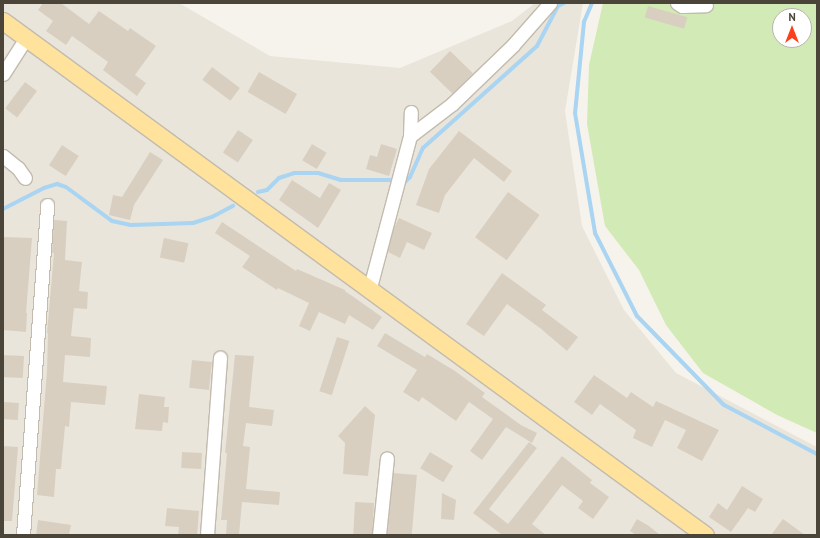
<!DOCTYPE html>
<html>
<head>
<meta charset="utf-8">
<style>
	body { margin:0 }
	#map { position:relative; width:820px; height:538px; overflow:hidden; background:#f6f3ec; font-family:"PT Sans",sans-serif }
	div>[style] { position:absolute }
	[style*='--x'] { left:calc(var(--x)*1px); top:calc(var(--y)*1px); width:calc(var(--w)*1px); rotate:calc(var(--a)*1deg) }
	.residential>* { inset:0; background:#eae5da }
	.green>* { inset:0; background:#d2eab5 }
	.stream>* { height:4px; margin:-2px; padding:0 2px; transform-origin:2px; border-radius:2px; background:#a9d4f2 }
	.building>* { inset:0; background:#d8cfc1; transform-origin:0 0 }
	.roads { filter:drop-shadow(1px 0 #c2bbae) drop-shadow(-1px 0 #c2bbae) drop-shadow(0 1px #c2bbae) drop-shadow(0 -1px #c2bbae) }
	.minor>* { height:13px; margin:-6.5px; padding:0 6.5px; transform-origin:6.5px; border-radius:6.5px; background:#fff }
	.major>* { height:17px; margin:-8.5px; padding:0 8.5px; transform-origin:8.5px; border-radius:8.5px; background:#ffe39c }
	span { translate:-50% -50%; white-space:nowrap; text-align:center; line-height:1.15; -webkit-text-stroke:3.5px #fff; paint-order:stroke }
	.frame { position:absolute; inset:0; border:4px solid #4b4439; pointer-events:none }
	.north { position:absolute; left:772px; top:8px; width:40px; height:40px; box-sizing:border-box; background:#fff; border:1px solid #b7b4b0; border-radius:50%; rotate:0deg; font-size:11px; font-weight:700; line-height:16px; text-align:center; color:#4b4439 }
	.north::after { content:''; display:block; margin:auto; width:14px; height:18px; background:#fc3f1d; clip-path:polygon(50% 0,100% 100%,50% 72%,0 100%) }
</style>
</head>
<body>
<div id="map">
	<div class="residential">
		<div style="clip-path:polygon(3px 3px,179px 3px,270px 56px,400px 68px,512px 21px,535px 3px,583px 3px,565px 111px,582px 226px,624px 310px,676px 373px,817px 447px,817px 535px,3px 535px)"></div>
	</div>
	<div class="green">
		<div style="clip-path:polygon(evenodd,603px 3px,817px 3px,817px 433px,777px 415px,703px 373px,666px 325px,639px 270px,605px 226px,587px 124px,589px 65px,603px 3px,780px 16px,804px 16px,804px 40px,780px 40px,780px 16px)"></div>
	</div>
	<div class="stream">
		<div style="--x:592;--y:3;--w:21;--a:113"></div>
		<div style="--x:584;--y:22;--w:91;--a:95.6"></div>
		<div style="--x:575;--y:113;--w:122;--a:80.5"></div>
		<div style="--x:595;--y:233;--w:93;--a:63.2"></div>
		<div style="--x:637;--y:316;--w:124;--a:45.7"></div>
		<div style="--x:724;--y:405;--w:105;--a:27.8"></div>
		<div style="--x:405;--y:182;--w:7;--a:-45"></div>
		<div style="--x:410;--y:177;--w:32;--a:-66"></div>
		<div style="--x:423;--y:148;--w:153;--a:-41.8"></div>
		<div style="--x:537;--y:46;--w:45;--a:-62.3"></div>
		<div style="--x:558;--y:6;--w:7;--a:-27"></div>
		<div style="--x:258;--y:192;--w:9;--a:-13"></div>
		<div style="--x:267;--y:190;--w:17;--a:-45"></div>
		<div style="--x:279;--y:178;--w:16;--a:-18"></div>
		<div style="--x:294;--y:173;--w:24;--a:0"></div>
		<div style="--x:318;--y:173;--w:24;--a:17"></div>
		<div style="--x:341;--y:180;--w:49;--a:0"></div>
		<div style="--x:3;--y:209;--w:46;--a:-27.1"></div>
		<div style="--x:44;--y:188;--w:14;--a:-17"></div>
		<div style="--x:57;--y:184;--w:9;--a:18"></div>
		<div style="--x:66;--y:187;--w:57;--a:36.5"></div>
		<div style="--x:112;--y:221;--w:19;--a:12"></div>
		<div style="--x:131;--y:225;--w:62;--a:-1.8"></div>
		<div style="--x:193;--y:223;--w:20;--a:-18"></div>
		<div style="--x:212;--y:217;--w:24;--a:-28"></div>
	</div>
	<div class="building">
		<div style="clip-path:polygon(43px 3px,61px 3px,89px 24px,99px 11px,128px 31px,130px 28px,156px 46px,135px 75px,146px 83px,137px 96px,103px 70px,108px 62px,72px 36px,66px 45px,46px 31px,53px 21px,38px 10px)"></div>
		<div style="left:648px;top:6px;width:41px;height:12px;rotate:16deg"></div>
		<div style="left:450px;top:51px;width:32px;height:29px;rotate:44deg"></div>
		<div style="left:212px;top:67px;width:35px;height:16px;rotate:37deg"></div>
		<div style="left:259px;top:72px;width:44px;height:23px;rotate:30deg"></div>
		<div style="left:25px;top:82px;width:15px;height:33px;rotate:37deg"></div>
		<div style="left:238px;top:130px;width:18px;height:27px;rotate:34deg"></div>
		<div style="clip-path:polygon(459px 131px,512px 171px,504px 182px,474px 158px,445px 195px,439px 213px,416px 205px,429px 169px)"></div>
		<div style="left:312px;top:144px;width:17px;height:19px;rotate:31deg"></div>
		<div style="clip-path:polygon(381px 144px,397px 149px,389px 176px,366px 169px,370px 155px,377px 157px)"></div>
		<div style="left:62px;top:145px;width:20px;height:24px;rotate:33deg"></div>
		<div style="clip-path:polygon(150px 152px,163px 160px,134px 205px,130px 220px,109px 215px,113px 195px,122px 197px)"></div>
		<div style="clip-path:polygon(292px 180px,320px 198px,329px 183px,341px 190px,318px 228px,279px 200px)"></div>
		<div style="left:508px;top:192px;width:39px;height:56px;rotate:36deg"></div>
		<div style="clip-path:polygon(399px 218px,432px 233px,424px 250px,407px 242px,400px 258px,388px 252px,393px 230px)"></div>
		<div style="clip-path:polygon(54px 220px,67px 221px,65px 260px,82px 262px,79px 291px,88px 292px,87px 309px,74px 308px,71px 336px,91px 338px,90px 357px,65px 355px,63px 382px,107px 386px,105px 405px,71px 402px,69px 427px,65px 426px,61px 469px,56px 469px,54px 497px,37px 495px,47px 371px,48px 333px,47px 333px,54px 253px,52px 253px)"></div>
		<div style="clip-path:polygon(222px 222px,296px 271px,297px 269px,345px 290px,345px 291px,382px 317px,373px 330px,349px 315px,345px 324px,319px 312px,310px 331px,299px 326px,309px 303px,278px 288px,277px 290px,242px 267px,250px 256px,215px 233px)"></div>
		<div style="clip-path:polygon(4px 237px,32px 238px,26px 313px,27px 313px,26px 332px,3px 330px)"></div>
		<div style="left:164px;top:238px;width:25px;height:20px;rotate:12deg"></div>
		<div style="clip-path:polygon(502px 273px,546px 305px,542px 310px,578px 337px,567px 351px,540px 328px,507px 304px,484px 336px,466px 324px)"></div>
		<div style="clip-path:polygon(385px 333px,425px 357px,427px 354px,455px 371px,485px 393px,482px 397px,521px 425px,537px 433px,532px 443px,506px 427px,482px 460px,470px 451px,493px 419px,469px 402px,456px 421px,422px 397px,419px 402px,403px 392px,417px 370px,377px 346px)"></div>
		<div style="left:337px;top:337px;width:13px;height:57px;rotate:18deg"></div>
		<div style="left:3px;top:355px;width:21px;height:22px;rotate:3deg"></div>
		<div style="clip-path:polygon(235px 355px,254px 356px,249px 407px,274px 410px,272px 426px,246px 423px,243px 446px,250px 447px,246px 489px,280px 492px,279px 505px,242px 502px,239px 535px,226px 535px,227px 520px,221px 520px,227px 453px,225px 453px)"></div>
		<div style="left:192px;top:360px;width:20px;height:28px;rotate:6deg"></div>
		<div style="clip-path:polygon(594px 375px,627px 398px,631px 392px,653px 407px,656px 401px,719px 430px,702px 461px,677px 448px,686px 430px,665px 420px,652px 447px,633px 438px,636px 430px,600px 404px,592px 415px,574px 402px)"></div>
		<div style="clip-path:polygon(139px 394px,165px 397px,164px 407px,169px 407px,168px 423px,163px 422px,162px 431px,135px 429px)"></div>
		<div style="left:3px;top:402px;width:16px;height:17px;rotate:4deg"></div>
		<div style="clip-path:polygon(365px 406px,375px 415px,368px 476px,343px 474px,345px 443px,338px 436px)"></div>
		<div style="clip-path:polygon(529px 442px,537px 448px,489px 509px,508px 524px,562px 456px,592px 480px,590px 483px,609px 497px,593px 519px,578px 508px,583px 501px,562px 485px,532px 524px,546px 535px,500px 535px,501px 534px,473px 513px)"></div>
		<div style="clip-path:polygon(3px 446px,18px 447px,12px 521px,3px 521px)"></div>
		<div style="left:182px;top:452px;width:20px;height:16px;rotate:3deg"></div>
		<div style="left:430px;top:452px;width:27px;height:19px;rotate:31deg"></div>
		<div style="left:393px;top:473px;width:24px;height:62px;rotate:5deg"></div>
		<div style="clip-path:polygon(742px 486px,763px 499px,755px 512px,748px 508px,731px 532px,709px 517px,718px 503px,727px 510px)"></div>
		<div style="clip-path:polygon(442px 493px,456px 500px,454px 520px,441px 519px)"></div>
		<div style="left:355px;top:502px;width:19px;height:33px;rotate:3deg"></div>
		<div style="clip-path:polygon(167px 508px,199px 511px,197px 535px,178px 535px,179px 527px,165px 526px)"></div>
		<div style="clip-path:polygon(637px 519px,649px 526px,660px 535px,636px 535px,630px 531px)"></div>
		<div style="clip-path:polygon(783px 519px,805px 535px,771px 535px)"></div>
		<div style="clip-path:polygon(38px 520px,71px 525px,69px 535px,36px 535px)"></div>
	</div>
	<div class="roads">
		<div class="minor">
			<div style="--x:677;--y:3;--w:6;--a:31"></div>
			<div style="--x:682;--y:6;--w:24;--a:-2"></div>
			<div style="--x:3;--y:74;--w:43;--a:-57.4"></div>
			<div style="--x:410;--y:136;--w:53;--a:-37.3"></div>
			<div style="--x:452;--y:104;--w:85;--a:-44"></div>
			<div style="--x:513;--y:45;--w:56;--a:-48.6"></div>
			<div style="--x:3;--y:156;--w:19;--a:39"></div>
			<div style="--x:18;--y:168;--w:12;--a:55"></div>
			<div style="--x:369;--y:291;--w:160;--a:-75.2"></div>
			<div style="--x:410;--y:136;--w:24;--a:-88"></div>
			<div style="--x:23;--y:535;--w:331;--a:-85.8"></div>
			<div style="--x:207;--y:535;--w:178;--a:-85.8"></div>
			<div style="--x:379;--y:535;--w:77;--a:-84.1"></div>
		</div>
		<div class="major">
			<div style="--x:3;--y:21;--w:870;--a:36.21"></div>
		</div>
	</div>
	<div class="frame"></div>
	<div class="north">N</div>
</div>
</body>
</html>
